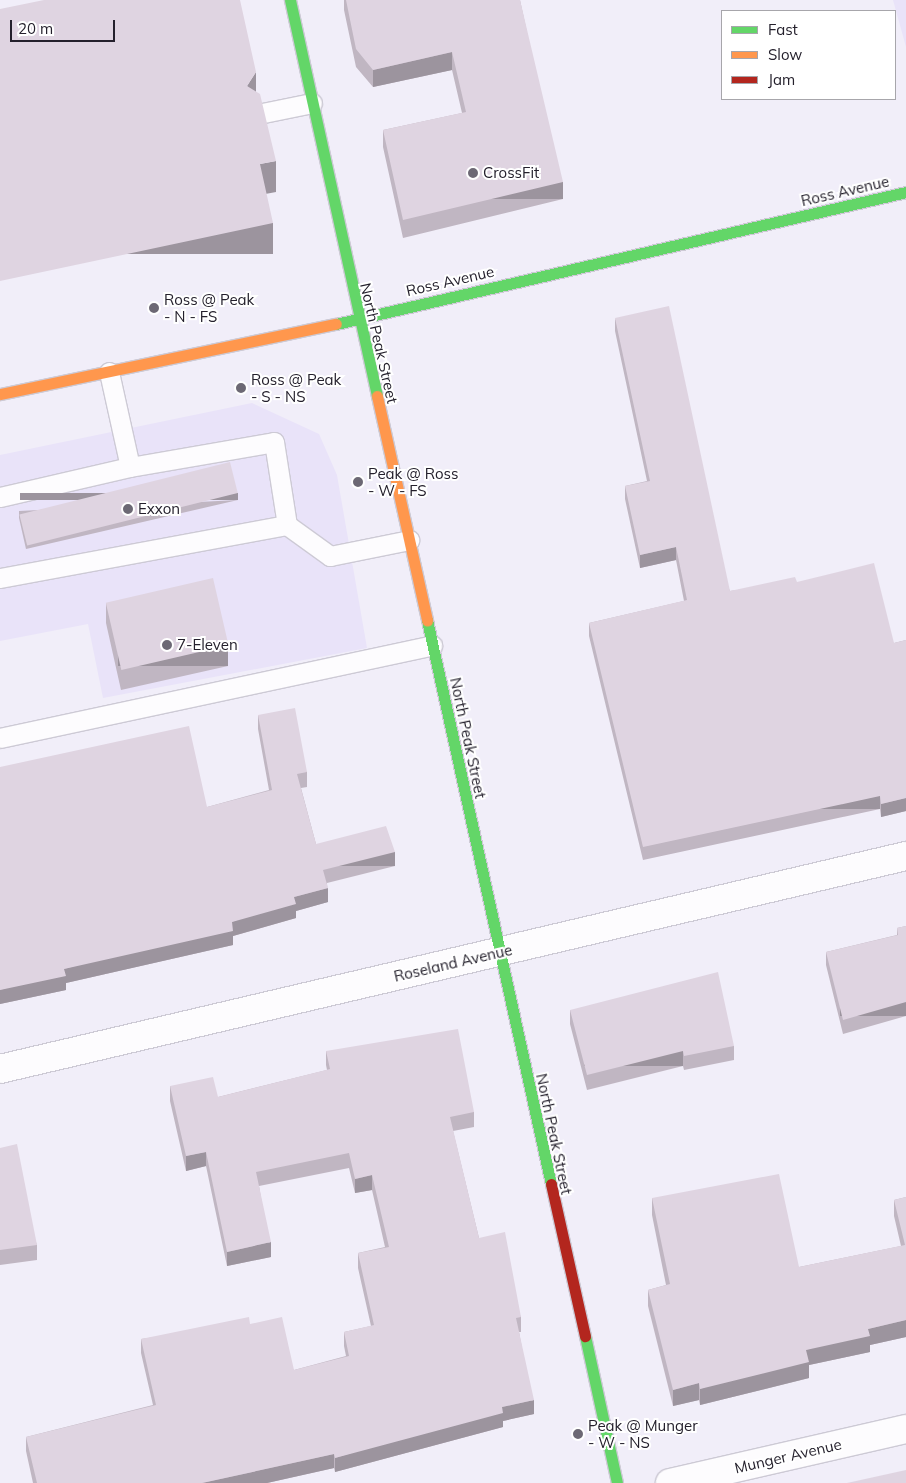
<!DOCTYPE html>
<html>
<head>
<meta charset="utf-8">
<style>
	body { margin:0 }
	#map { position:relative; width:906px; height:1483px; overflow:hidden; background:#f1eef9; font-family:Mulish,sans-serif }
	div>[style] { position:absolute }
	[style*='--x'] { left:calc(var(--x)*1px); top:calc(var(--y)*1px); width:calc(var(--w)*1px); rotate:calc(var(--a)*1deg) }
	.built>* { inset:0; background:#e9e3f9 }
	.roads { filter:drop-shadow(1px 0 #cdcad5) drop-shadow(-1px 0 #cdcad5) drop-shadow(0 1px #cdcad5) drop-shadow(0 -1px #cdcad5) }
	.lane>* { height:19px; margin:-9.5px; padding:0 9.5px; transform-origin:9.5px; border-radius:9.5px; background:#fdfcfe }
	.street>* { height:28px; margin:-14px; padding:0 14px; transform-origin:14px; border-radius:14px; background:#fdfcfe }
	.fast>* { height:11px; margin:-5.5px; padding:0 5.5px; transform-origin:5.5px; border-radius:5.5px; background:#63d668 }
	.slow>* { height:11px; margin:-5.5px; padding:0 5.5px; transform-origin:5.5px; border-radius:5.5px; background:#ff974d }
	.jam>* { height:11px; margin:-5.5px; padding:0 5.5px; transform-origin:5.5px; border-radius:5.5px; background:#b3261e }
	.wall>* { inset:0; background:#c0b6c2 }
	.shaded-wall>* { inset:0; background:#9c949e; transform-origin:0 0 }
	.building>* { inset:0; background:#dfd4e1; transform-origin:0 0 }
	.dots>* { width:14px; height:14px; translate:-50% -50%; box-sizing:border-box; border:2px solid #fff; border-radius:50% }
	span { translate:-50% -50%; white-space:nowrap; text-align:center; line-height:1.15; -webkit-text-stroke:4px #fff; paint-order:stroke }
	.poi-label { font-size:15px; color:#24202c }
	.left { translate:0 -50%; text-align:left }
	.street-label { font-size:15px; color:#24202c }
	.legend { position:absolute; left:721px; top:10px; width:175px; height:90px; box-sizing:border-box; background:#fff; border:1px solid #a7a6ab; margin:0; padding:6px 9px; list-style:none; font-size:15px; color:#24202c }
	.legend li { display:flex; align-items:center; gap:10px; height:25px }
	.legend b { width:25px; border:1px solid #a7a6ab }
	.scale { position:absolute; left:10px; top:20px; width:105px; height:22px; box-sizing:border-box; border:2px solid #24202c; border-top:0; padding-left:6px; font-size:15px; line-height:18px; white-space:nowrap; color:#24202c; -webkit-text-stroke:4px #fff; paint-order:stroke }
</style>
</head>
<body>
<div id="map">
	<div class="built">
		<div style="clip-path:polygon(893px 0,906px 0,906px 47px)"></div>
		<div style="clip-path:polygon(252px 403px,319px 434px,337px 475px,367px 648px,103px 698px,88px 624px,0 641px,0 455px)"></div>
	</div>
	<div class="roads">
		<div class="lane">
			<div style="--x:258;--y:114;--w:55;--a:-11.5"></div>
			<div style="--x:109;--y:372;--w:97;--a:77.5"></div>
			<div style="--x:0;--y:497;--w:133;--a:-13"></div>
			<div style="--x:130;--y:467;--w:146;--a:-9.8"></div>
			<div style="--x:274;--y:442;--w:84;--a:81.1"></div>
			<div style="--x:0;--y:578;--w:292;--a:-10.5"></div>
			<div style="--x:287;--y:525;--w:53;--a:35.8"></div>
			<div style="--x:330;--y:556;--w:81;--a:-11.4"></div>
			<div style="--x:0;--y:738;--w:442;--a:-12.1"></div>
		</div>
		<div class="street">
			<div style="--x:0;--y:1069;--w:931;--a:-13.23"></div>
			<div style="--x:670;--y:1483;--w:242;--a:-12.9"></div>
		</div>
		<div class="fast">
			<div style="--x:290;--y:0;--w:405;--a:77.6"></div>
			<div style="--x:336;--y:324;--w:585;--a:-13.04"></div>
			<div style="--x:427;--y:620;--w:577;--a:77.6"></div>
			<div style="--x:585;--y:1336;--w:150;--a:77.7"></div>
		</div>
		<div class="slow">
			<div style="--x:0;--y:394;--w:343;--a:-11.8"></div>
			<div style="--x:377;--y:396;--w:230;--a:77.4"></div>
		</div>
		<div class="jam">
			<div style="--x:551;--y:1184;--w:156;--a:77.4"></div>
		</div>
	</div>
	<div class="wall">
		<div style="clip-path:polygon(344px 0,520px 0,563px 199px,403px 238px,383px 147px,383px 130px,462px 113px,452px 70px,373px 87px,356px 67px,344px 10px)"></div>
		<div style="clip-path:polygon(615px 318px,730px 591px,797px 582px,894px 643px,906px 640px,906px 811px,881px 817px,880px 809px,643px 860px,589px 636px,589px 623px,684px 601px,676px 560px,640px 568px,625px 499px,625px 486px,647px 481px,615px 331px)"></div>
		<div style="clip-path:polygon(238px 500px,26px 549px,19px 518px,19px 511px)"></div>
		<div style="clip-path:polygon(106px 603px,228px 666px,121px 690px,106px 623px)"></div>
		<div style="clip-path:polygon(258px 715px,307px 772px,307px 787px,301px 788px,316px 844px,395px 866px,327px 883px,328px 902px,296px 911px,296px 918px,233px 936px,233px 945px,66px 983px,66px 990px,0 1004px,0 767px,207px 807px,269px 790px,258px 729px)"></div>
		<div style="clip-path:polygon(906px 926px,906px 1016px,843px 1034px,826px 965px,826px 952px,897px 935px,897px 928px)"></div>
		<div style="clip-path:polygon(570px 1010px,734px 1046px,734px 1060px,684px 1070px,683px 1066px,587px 1090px,570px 1024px)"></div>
		<div style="clip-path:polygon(326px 1051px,474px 1112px,474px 1127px,453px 1131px,479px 1238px,521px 1317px,521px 1332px,519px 1332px,534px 1414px,503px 1421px,503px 1427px,335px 1472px,334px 1468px,267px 1483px,33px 1483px,26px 1451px,26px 1437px,153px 1405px,141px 1353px,141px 1339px,250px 1324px,294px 1370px,346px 1356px,344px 1346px,344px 1332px,371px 1326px,358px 1268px,358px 1253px,385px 1247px,372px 1190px,355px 1193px,349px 1168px,259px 1186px,271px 1257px,227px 1266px,206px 1166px,186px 1171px,170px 1101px,170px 1086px,218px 1097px,327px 1070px,326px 1065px)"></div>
		<div style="clip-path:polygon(0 1148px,37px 1245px,37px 1260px,0 1265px)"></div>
		<div style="clip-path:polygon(906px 1197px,906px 1337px,870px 1345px,870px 1352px,809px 1365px,809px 1378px,700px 1405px,699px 1400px,673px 1406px,648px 1306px,648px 1290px,666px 1285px,652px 1215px,652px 1198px,799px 1267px,901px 1246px,894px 1216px,894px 1200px)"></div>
	</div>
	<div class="shaded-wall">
		<div style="clip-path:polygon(452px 52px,452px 70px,373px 87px,373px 70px)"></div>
		<div style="clip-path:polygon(256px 72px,256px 103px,247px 86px)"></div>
		<div style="clip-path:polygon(276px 161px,276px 192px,260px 195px,260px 164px)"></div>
		<div style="left:563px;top:182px;width:17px;height:164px;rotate:90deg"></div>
		<div style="left:273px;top:223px;width:31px;height:279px;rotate:90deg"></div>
		<div style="left:238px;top:493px;width:7px;height:218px;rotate:90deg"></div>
		<div style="clip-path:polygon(676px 547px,676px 560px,640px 568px,640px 555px)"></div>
		<div style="left:228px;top:645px;width:21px;height:110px;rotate:90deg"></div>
		<div style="left:880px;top:796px;width:13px;height:242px;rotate:90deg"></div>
		<div style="clip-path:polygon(906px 798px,906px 811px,881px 817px,881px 804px)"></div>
		<div style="left:395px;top:852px;width:14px;height:74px;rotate:90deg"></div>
		<div style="clip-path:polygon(328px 888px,328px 902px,296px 911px,296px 918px,233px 936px,233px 945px,66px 983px,66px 990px,0 1004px,0 990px,64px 969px,232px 922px,294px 897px)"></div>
		<div style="left:906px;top:1002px;width:14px;height:66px;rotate:90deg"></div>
		<div style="left:683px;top:1051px;width:15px;height:99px;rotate:90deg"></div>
		<div style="clip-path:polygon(206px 1152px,206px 1166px,186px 1171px,186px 1156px)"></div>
		<div style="clip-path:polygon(372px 1175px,372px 1190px,355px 1193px,355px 1179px)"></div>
		<div style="clip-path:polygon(271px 1242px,271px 1257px,227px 1266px,227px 1252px)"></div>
		<div style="clip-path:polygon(906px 1320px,906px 1337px,870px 1345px,870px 1352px,809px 1365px,809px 1378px,700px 1405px,700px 1389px,806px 1350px,868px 1329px)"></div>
		<div style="clip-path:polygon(699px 1383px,699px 1400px,673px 1406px,673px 1390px)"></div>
		<div style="clip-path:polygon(534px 1400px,534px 1414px,503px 1421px,503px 1427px,335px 1472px,335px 1458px,502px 1407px)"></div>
		<div style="clip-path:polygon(334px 1454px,334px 1468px,267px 1483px,202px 1483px)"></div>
	</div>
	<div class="building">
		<div style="clip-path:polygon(44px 0,240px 0,256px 72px,247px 86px,260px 94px,276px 161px,260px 164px,273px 223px,0 281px,0 9px)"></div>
		<div style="clip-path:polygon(346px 0,520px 0,563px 182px,403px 220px,383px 130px,466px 112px,452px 52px,373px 70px,356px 49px)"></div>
		<div style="clip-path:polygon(669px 306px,730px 591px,795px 577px,797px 582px,874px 563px,894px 643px,906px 640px,906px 798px,881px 804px,880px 796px,643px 847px,589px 623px,687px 600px,676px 547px,640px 555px,625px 486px,650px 481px,615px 318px)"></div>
		<div style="left:230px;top:462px;width:32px;height:217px;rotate:76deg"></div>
		<div style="left:213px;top:578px;width:69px;height:110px;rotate:77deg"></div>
		<div style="clip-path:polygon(295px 708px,307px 772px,297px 774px,316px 844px,386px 826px,395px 852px,323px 870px,328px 888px,294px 897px,296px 904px,232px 922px,233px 931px,64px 969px,66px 976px,0 990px,0 767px,189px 726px,207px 807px,272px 790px,258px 715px)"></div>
		<div style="clip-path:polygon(906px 926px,906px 1002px,843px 1020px,826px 952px,898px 935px,897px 928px)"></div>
		<div style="clip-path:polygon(718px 972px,734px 1046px,684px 1056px,683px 1051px,587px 1075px,570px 1010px)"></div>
		<div style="clip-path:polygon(458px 1029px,474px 1112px,450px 1117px,479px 1238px,505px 1232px,521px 1317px,516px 1318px,534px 1400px,502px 1407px,503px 1413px,335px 1458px,334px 1454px,202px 1483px,37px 1483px,26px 1437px,156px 1405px,141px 1339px,249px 1317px,250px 1324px,282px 1317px,294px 1370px,349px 1356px,344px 1332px,374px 1325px,358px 1253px,389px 1247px,372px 1175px,355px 1179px,349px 1153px,256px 1172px,271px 1242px,227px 1252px,206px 1152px,186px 1156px,170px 1086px,213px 1077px,218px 1097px,330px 1069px,326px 1051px)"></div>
		<div style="clip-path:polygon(17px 1144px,37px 1245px,0 1250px,0 1148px)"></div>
		<div style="clip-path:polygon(779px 1174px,799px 1267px,905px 1245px,894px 1200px,906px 1197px,906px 1320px,868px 1329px,870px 1336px,806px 1350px,809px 1362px,700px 1389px,699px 1383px,673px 1390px,648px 1290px,670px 1284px,652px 1198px)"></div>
		<div style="clip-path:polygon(906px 1470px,906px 1483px,847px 1483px)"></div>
	</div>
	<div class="dots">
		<div style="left:473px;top:173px;background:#6c6874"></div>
		<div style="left:154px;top:308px;background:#6c6874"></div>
		<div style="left:241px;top:388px;background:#6c6874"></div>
		<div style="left:358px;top:482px;background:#6c6874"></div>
		<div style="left:128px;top:509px;background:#6c6874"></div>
		<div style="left:167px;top:645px;background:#6c6874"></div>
		<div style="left:578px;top:1434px;background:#6c6874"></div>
	</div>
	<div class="poi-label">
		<span class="left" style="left:483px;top:173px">CrossFit</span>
		<span class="left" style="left:164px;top:308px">Ross @ Peak<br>- N - FS</span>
		<span class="left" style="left:251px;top:388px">Ross @ Peak<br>- S - NS</span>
		<span class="left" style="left:368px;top:482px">Peak @ Ross<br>- W - FS</span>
		<span class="left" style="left:138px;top:509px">Exxon</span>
		<span class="left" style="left:177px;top:645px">7-Eleven</span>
		<span class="left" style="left:588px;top:1434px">Peak @ Munger<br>- W - NS</span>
	</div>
	<div class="street-label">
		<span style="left:845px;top:191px;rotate:-13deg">Ross Avenue</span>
		<span style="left:450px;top:281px;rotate:-13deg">Ross Avenue</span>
		<span style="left:379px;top:343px;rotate:77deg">North Peak Street</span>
		<span style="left:468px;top:738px;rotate:78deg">North Peak Street</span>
		<span style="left:453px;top:963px;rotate:-13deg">Roseland Avenue</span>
		<span style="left:554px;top:1134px;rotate:78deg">North Peak Street</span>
		<span style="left:788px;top:1456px;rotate:-13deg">Munger Avenue</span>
	</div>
	<ul class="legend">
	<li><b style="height:6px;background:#63d668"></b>Fast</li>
	<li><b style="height:6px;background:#ff974d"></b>Slow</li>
	<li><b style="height:6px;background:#b3261e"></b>Jam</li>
	</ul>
	<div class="scale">20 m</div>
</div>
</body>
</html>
